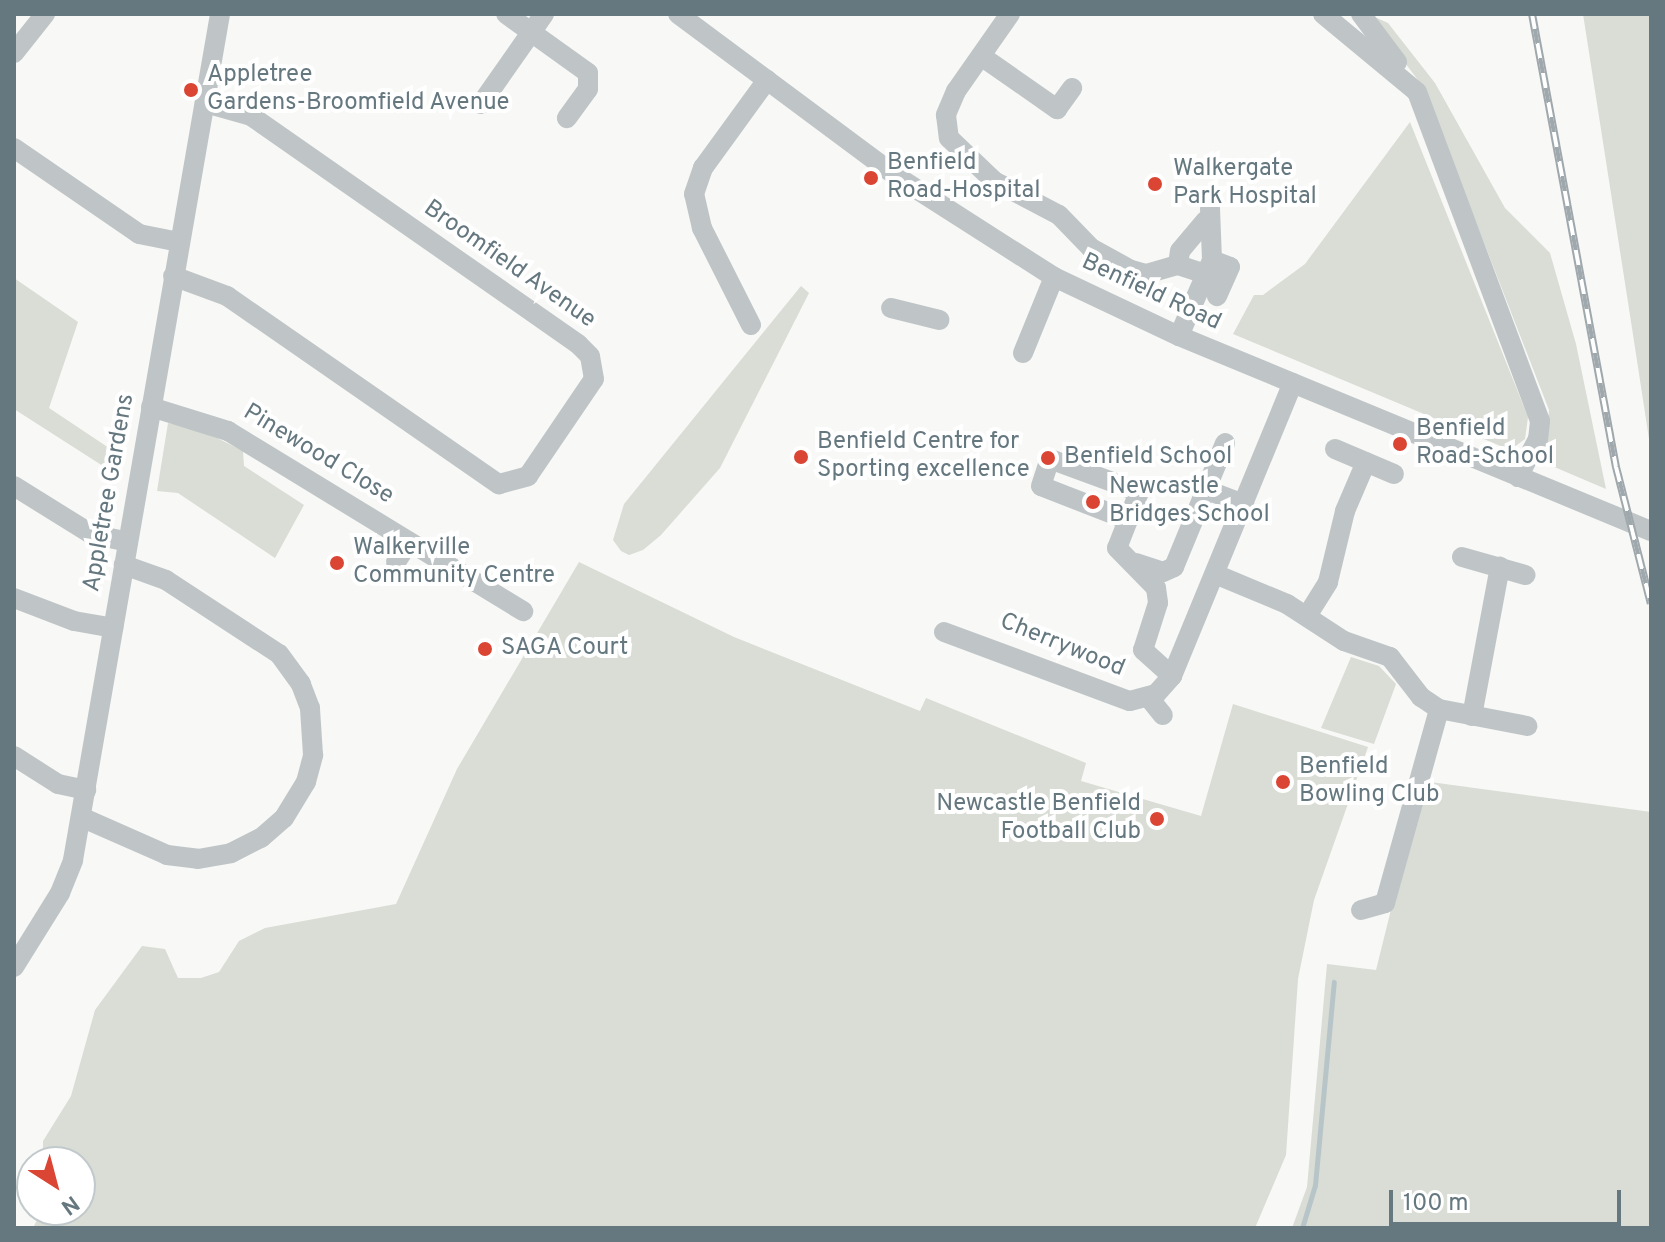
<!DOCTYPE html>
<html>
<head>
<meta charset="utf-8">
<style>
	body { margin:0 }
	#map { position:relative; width:1665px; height:1242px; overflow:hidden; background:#f8f8f6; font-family:Overpass,sans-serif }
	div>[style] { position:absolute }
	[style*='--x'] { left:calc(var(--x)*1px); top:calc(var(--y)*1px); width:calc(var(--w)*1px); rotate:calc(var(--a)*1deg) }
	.green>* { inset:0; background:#d9ddd5 }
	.stream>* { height:5px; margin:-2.5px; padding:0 2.5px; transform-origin:2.5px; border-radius:2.5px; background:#b8c5c8 }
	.minor>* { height:20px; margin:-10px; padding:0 10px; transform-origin:10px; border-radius:10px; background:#bfc5c7 }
	.rail>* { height:8px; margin-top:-4px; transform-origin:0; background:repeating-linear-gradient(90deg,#fff 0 15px,#9fa8ac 0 30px); box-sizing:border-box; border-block:2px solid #9fa8ac }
	.dots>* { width:22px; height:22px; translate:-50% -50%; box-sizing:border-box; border:4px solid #fff; border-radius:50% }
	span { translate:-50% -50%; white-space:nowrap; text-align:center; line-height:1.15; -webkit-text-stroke:8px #fff; paint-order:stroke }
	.poi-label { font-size:24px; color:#65777f }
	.left { translate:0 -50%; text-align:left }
	.right { translate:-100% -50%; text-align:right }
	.street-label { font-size:24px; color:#65777f }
	.frame { position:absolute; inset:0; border:16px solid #65777f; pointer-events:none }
	.north { position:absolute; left:16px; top:1146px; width:80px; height:80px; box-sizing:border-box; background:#fff; border:2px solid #c1c9cc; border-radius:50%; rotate:144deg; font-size:22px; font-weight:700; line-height:32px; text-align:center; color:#65777f }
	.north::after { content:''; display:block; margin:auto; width:28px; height:36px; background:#da4534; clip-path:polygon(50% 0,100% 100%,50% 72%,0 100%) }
	.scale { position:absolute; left:1389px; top:1190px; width:232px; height:36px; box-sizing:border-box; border:4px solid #65777f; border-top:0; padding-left:10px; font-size:24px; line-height:28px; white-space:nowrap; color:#65777f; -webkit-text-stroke:6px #fff; paint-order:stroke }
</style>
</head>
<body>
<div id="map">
	<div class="green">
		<div style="clip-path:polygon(1368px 14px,1388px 23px,1435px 83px,1505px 208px,1550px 253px,1576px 344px,1606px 489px,1545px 463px,1549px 410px,1424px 88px)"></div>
		<div style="clip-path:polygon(1583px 14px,1651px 14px,1651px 452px,1632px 328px)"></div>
		<div style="clip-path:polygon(1410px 122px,1528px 417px,1525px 439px,1510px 450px,1233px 334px,1254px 295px,1263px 295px,1305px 264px)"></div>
		<div style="clip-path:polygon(14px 278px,78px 322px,49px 408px,121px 456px,117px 475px,14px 409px)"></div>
		<div style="clip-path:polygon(801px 286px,809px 293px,720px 468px,661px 535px,643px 550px,629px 555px,621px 551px,613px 540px,624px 504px)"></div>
		<div style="clip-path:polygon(168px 423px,199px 429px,243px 451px,244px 466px,304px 505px,275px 558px,178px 493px,157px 491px)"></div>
		<div style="clip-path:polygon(579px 562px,734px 637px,920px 711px,926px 698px,1086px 763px,1081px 781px,1201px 816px,1233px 704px,1368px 747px,1314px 900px,1298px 979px,1286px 1155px,1255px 1228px,33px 1228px,42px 1210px,80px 1210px,80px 1162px,43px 1162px,43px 1141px,71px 1096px,95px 1010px,142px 946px,165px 949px,178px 978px,201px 978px,219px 972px,239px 941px,265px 928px,396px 904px,457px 769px)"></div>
		<div style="clip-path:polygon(1351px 657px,1379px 666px,1396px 684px,1374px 744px,1321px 728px)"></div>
		<div style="clip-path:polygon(1423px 781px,1651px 812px,1651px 1228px,1292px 1228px,1307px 1187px,1327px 964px,1376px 970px)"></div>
	</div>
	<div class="stream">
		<div style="--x:1302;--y:1228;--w:45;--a:-73.2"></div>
		<div style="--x:1315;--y:1185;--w:204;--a:-84.7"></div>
	</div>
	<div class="minor">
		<div style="--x:506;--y:14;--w:101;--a:35.7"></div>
		<div style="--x:588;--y:73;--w:16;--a:90"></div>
		<div style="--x:588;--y:89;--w:36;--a:126"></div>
		<div style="--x:678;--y:14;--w:272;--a:36.6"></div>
		<div style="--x:896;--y:176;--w:188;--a:32.6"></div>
		<div style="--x:1054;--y:277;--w:138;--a:25.3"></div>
		<div style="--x:1179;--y:336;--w:511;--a:22.45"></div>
		<div style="--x:1010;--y:14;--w:94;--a:125"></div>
		<div style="--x:956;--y:91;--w:26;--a:113"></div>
		<div style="--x:946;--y:115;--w:23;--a:83"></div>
		<div style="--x:949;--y:138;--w:62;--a:43.7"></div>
		<div style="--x:994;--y:181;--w:73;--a:27.6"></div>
		<div style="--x:1059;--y:215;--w:46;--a:45.9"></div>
		<div style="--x:1091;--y:248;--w:46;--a:28.8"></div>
		<div style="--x:1131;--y:270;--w:16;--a:15"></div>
		<div style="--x:1146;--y:274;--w:33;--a:-16"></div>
		<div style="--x:1178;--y:265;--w:29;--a:18"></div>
		<div style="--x:1323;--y:14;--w:122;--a:39.7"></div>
		<div style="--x:1417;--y:92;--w:351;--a:69.5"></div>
		<div style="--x:1540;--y:421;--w:18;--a:96"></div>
		<div style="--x:1538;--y:439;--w:43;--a:117.8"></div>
		<div style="--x:1361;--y:14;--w:60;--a:53.1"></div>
		<div style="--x:14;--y:53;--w:50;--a:-51.5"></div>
		<div style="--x:981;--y:56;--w:93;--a:34.9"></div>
		<div style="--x:1057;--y:109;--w:26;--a:-54"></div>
		<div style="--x:481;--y:104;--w:110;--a:-55"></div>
		<div style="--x:14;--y:148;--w:152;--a:34.5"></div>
		<div style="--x:139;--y:234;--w:41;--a:11.3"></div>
		<div style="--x:1212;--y:260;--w:19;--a:21"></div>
		<div style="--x:1230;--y:267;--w:32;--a:114"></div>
		<div style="--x:1178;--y:265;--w:14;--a:-82"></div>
		<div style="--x:1180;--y:251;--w:40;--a:-50"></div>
		<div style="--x:173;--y:276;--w:58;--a:20.3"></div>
		<div style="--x:227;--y:296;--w:331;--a:34.7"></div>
		<div style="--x:499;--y:484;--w:30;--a:-15"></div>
		<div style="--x:528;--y:476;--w:117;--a:-55.8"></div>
		<div style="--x:594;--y:379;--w:23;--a:-100"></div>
		<div style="--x:590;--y:356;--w:17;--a:-135"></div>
		<div style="--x:578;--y:344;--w:399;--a:-145.1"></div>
		<div style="--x:251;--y:116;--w:48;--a:-164.2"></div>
		<div style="--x:891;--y:308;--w:50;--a:13.8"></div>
		<div style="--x:751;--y:325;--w:109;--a:-116.8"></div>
		<div style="--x:702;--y:228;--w:35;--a:-103"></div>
		<div style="--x:694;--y:194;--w:28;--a:-71"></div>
		<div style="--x:703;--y:168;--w:109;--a:-54"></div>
		<div style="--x:1179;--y:336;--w:83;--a:-66.5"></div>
		<div style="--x:1212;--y:260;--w:52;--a:-92.2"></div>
		<div style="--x:1023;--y:353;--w:82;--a:-67.8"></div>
		<div style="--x:151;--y:407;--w:81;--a:17.3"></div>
		<div style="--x:228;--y:431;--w:346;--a:31.4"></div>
		<div style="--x:1335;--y:449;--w:64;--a:23"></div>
		<div style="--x:14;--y:486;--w:91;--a:31.9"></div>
		<div style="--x:91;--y:534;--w:38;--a:12"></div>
		<div style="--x:1207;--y:490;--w:40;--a:21"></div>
		<div style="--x:1128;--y:520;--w:93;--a:-158.7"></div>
		<div style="--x:1041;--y:486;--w:28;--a:-72"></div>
		<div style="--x:1050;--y:459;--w:95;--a:20.3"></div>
		<div style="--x:1139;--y:492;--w:60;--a:111.4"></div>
		<div style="--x:1117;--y:548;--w:56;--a:45.7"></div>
		<div style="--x:1156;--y:588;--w:15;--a:82"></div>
		<div style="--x:1158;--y:603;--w:49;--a:107.7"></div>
		<div style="--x:1143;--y:650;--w:39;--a:42"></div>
		<div style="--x:1462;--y:557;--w:66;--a:15.9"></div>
		<div style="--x:396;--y:562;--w:24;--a:-57"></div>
		<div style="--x:1136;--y:563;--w:28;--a:18"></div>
		<div style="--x:1163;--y:572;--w:12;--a:-24"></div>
		<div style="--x:1174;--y:567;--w:134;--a:-67.6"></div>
		<div style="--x:1215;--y:574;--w:78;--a:22.6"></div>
		<div style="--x:1287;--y:604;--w:68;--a:33"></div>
		<div style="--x:1344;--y:641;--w:49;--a:19.2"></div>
		<div style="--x:1390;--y:657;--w:51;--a:52.2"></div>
		<div style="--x:1421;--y:697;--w:22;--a:34"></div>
		<div style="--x:1439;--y:709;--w:90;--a:10.9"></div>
		<div style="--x:14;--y:598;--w:64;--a:21"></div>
		<div style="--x:74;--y:621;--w:40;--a:10"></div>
		<div style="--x:1307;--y:616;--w:40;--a:-58"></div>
		<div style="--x:1328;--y:582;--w:73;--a:-76.5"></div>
		<div style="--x:1345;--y:511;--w:53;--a:-66.8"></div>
		<div style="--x:944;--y:632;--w:198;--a:20.4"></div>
		<div style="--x:1130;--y:701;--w:27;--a:-15"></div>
		<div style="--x:1156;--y:694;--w:24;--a:-48"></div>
		<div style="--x:1172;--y:676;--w:317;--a:-67.6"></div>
		<div style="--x:1149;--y:698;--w:22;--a:51"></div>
		<div style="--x:1472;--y:716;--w:152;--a:-79.4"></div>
		<div style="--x:14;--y:756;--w:52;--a:32.5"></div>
		<div style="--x:58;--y:784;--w:29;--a:12"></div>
		<div style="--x:81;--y:817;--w:94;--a:23.8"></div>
		<div style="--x:167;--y:855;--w:31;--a:7"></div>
		<div style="--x:198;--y:859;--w:34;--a:-10"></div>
		<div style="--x:231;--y:853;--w:34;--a:-27"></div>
		<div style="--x:261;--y:838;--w:30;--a:-41"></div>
		<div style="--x:284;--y:818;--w:42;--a:-58.6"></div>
		<div style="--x:306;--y:782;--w:28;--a:-75"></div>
		<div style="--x:313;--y:755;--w:47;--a:-93.7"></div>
		<div style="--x:310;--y:708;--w:26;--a:-111"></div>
		<div style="--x:301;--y:684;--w:37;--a:-126"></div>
		<div style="--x:279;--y:654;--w:135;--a:-146.8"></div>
		<div style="--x:166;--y:580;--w:45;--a:-160.3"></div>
		<div style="--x:1361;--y:910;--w:25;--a:-16"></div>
		<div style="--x:1385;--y:903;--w:201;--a:-74.4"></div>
		<div style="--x:14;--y:967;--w:87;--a:-58.1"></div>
		<div style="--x:60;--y:893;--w:35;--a:-68"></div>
		<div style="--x:73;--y:860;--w:859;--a:-80.14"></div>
	</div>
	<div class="rail">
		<div style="--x:1532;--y:14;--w:461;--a:79.5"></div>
		<div style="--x:1616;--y:467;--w:141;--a:75.7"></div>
	</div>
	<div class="dots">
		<div style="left:191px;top:90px;background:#da4534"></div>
		<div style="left:871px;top:178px;background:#da4534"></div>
		<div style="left:1155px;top:184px;background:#da4534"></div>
		<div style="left:1400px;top:444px;background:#da4534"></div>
		<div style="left:801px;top:457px;background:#da4534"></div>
		<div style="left:1048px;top:458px;background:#da4534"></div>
		<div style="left:1093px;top:502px;background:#da4534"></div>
		<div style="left:337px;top:563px;background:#da4534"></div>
		<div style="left:485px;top:649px;background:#da4534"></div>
		<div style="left:1283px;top:782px;background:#da4534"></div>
		<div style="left:1157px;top:819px;background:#da4534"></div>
	</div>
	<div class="poi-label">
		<span class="left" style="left:207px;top:90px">Appletree<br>Gardens-Broomfield Avenue</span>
		<span class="left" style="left:887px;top:178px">Benfield<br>Road-Hospital</span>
		<span class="left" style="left:1173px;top:184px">Walkergate<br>Park Hospital</span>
		<span class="left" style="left:1416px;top:444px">Benfield<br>Road-School</span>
		<span class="left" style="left:817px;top:457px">Benfield Centre for<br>Sporting excellence</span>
		<span class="left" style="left:1064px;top:458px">Benfield School</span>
		<span class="left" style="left:1109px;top:502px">Newcastle<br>Bridges School</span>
		<span class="left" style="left:353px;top:563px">Walkerville<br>Community Centre</span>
		<span class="left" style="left:501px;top:649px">SAGA Court</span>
		<span class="left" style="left:1299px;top:782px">Benfield<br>Bowling Club</span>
		<span class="right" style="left:1141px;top:819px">Newcastle Benfield<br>Football Club</span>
	</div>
	<div class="street-label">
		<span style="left:509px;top:265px;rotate:35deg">Broomfield Avenue</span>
		<span style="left:1151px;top:293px;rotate:25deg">Benfield Road</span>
		<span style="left:318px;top:455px;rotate:31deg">Pinewood Close</span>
		<span style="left:110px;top:493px;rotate:-80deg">Appletree Gardens</span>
		<span style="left:1062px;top:646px;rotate:22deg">Cherrywood</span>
	</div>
	<div class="frame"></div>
	<div class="north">N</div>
	<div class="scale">100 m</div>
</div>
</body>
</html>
